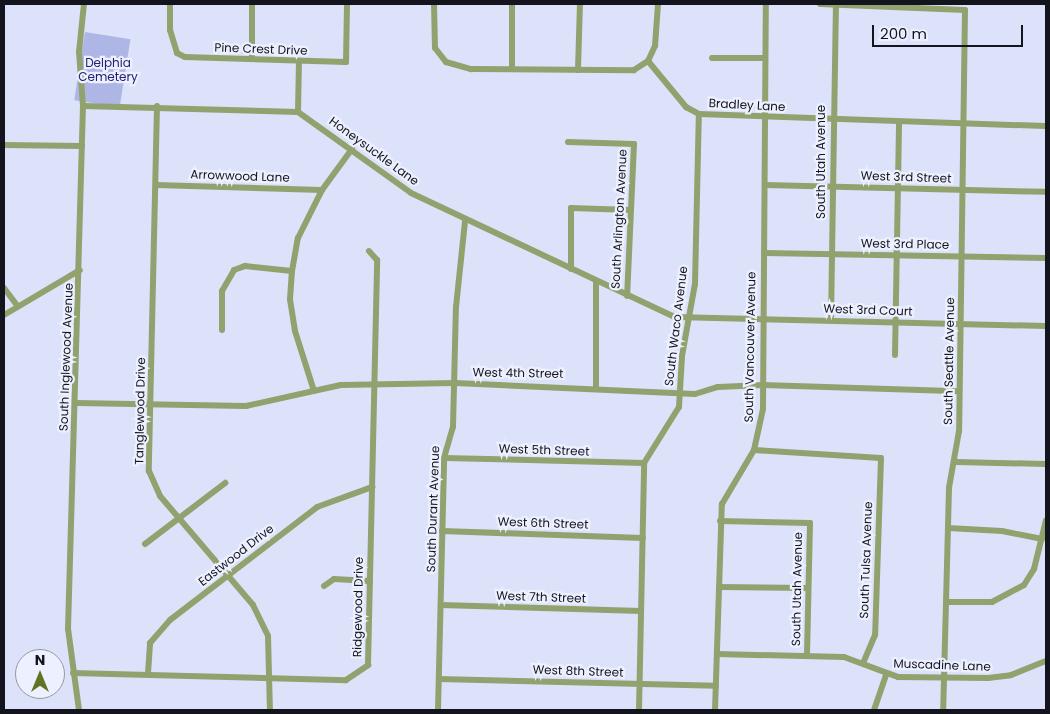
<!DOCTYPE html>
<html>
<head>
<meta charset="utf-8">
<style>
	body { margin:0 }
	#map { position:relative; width:1050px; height:714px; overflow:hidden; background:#dde2fb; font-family:Poppins,sans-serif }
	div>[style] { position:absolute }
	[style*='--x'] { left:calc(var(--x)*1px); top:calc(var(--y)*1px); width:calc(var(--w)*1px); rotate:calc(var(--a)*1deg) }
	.green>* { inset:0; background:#adb6e5; transform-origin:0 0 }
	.minor>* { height:6px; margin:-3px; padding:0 3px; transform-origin:3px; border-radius:3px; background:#92a26e }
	span { translate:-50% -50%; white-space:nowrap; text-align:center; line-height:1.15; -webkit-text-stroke:4.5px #edf0ff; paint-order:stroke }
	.street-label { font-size:12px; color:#13141d }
	.park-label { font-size:12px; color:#242172 }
	.frame { position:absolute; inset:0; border:5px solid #13141d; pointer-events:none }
	.north { position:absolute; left:15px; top:649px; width:50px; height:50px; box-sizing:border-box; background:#edf0ff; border:1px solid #9698a5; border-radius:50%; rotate:0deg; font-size:14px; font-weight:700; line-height:20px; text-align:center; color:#13141d }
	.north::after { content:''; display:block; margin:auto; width:18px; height:22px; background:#607424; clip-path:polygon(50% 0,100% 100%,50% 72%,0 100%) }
	.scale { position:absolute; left:872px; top:25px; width:151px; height:22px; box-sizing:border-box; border:2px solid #13141d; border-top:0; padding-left:6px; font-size:15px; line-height:18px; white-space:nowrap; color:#13141d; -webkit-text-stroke:4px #edf0ff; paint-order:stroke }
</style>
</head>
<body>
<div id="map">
	<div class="green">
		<div style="left:85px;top:32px;width:46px;height:69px;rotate:9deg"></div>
	</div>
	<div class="minor">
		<div style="--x:170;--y:4;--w:26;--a:90"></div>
		<div style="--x:170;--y:30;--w:24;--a:73"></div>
		<div style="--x:177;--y:53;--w:9;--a:27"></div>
		<div style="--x:185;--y:57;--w:161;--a:1.8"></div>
		<div style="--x:346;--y:62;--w:58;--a:-89"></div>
		<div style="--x:252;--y:4;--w:55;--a:90"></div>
		<div style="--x:434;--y:4;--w:44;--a:88.7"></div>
		<div style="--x:435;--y:48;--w:18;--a:52"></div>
		<div style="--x:446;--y:62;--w:26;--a:16"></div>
		<div style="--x:471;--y:69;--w:163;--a:0.4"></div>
		<div style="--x:634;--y:70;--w:17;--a:-33"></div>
		<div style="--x:820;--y:4;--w:145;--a:2.4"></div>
		<div style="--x:965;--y:10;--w:421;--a:90.8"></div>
		<div style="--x:959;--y:431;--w:58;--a:100"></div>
		<div style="--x:949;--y:488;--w:222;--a:91.5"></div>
		<div style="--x:712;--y:58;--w:53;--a:0"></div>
		<div style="--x:648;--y:61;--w:60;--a:50.4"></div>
		<div style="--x:686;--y:107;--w:15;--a:28"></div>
		<div style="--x:699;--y:114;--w:347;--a:2"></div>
		<div style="--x:648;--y:61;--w:17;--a:-65"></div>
		<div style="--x:655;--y:46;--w:42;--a:-85.9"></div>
		<div style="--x:512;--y:68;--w:64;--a:-90"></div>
		<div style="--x:578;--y:70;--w:66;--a:-88.3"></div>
		<div style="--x:83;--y:106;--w:215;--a:1.6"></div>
		<div style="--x:298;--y:112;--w:139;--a:35.6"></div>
		<div style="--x:411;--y:193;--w:292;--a:25.2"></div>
		<div style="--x:675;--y:317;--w:371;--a:1.4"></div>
		<div style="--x:157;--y:106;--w:365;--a:91.3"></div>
		<div style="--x:149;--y:471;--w:27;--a:66"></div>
		<div style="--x:160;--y:496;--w:143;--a:49.5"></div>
		<div style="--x:253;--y:605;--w:34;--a:64"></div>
		<div style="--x:268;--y:636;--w:74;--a:88.5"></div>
		<div style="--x:298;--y:112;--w:51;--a:-88.9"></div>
		<div style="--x:568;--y:142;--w:66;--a:1.7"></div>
		<div style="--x:634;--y:144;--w:152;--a:92.6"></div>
		<div style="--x:4;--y:145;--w:78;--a:0.7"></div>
		<div style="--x:156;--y:185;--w:166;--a:1.7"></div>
		<div style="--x:765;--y:185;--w:281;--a:1.4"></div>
		<div style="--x:764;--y:253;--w:282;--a:1"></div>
		<div style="--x:571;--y:269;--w:61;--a:-90"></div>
		<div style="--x:571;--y:208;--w:59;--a:1.9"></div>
		<div style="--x:596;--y:281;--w:107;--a:90"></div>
		<div style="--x:4;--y:288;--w:20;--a:53"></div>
		<div style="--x:4;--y:315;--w:88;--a:-30.6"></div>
		<div style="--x:831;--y:320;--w:316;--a:-89.1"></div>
		<div style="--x:222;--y:330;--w:39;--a:-90"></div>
		<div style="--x:222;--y:291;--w:24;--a:-60"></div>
		<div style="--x:234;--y:270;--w:12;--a:-20"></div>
		<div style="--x:245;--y:266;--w:47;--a:6.1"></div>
		<div style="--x:895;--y:355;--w:233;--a:-89"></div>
		<div style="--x:314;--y:391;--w:63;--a:-107.6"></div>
		<div style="--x:295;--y:331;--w:32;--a:-99"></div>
		<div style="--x:290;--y:299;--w:28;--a:-86"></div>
		<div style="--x:292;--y:271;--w:34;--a:-80"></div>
		<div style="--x:298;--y:238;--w:54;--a:-63.4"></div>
		<div style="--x:322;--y:190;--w:51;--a:-53.8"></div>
		<div style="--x:76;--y:403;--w:170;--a:1"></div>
		<div style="--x:246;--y:406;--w:97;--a:-12.5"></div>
		<div style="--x:341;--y:385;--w:114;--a:-1"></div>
		<div style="--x:455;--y:383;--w:240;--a:2.6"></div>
		<div style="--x:695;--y:394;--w:24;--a:-17"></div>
		<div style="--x:718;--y:387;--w:45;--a:-2.5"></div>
		<div style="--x:763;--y:385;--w:196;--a:1.8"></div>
		<div style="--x:754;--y:450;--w:127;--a:3.6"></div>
		<div style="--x:881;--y:458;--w:177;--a:91.9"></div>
		<div style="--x:875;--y:635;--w:30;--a:113"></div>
		<div style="--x:444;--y:458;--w:200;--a:1.4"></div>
		<div style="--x:956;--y:462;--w:90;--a:1.3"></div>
		<div style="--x:720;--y:521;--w:90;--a:1.3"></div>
		<div style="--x:810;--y:523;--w:133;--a:91.3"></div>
		<div style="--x:948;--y:528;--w:54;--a:3.2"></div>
		<div style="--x:1002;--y:531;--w:41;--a:11.3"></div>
		<div style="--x:442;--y:531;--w:201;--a:2"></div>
		<div style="--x:145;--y:544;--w:101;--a:-37.3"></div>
		<div style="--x:324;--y:586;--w:12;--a:-35"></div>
		<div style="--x:334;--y:579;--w:36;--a:3"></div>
		<div style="--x:719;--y:587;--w:89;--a:0.6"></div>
		<div style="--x:947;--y:602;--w:45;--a:0"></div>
		<div style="--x:992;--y:602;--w:36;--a:-28"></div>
		<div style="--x:1024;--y:585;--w:19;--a:-58"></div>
		<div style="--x:1034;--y:569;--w:50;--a:-76.2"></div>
		<div style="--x:441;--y:605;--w:200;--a:1.7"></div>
		<div style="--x:717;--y:654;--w:127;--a:1.4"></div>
		<div style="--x:844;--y:657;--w:58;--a:20.3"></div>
		<div style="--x:898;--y:677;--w:90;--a:0.6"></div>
		<div style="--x:988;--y:678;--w:23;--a:-7"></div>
		<div style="--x:1011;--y:675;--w:38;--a:-22"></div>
		<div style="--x:73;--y:673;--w:273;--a:1.5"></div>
		<div style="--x:346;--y:680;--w:27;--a:-34"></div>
		<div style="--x:368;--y:665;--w:405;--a:-88.7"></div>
		<div style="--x:377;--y:260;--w:12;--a:-132"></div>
		<div style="--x:148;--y:673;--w:30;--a:-86"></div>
		<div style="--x:150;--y:643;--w:30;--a:-49"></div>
		<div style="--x:170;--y:620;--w:185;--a:-37.5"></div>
		<div style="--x:317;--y:507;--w:59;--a:-20"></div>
		<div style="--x:439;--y:679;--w:277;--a:1.4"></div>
		<div style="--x:79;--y:710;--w:82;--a:-97.7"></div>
		<div style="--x:68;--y:629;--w:523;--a:-88.36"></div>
		<div style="--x:83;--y:106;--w:54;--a:-94.2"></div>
		<div style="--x:79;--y:52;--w:48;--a:-84.1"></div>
		<div style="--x:438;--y:710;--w:252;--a:-88.6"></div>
		<div style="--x:444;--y:458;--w:32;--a:-74"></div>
		<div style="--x:453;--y:427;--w:120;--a:-88.6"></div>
		<div style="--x:456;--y:307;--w:86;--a:-84"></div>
		<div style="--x:639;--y:710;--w:247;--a:-88.8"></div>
		<div style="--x:644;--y:463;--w:66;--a:-58"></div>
		<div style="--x:679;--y:407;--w:51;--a:-86.6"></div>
		<div style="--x:682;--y:356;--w:73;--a:-79.8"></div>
		<div style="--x:695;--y:284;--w:170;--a:-88.7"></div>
		<div style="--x:715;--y:710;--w:206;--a:-88.1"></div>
		<div style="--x:722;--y:504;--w:63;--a:-59.3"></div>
		<div style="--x:754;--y:450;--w:42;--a:-77.6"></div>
		<div style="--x:763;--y:409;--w:405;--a:-89.6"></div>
		<div style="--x:874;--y:710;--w:37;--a:-71"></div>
	</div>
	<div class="street-label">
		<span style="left:261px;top:49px;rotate:2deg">Pine Crest Drive</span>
		<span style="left:747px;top:105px;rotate:3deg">Bradley Lane</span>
		<span style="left:374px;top:151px;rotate:36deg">Honeysuckle Lane</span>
		<span style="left:821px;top:162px;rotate:-90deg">South Utah Avenue</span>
		<span style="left:240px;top:176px;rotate:2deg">Arrowwood Lane</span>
		<span style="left:906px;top:177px;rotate:2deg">West 3rd Street</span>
		<span style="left:619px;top:219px;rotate:-87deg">South Arlington Avenue</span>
		<span style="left:905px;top:244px;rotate:1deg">West 3rd Place</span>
		<span style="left:868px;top:310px;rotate:2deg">West 3rd Court</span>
		<span style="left:676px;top:326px;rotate:-83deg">South Waco Avenue</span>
		<span style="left:750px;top:347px;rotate:-89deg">South Vancouver Avenue</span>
		<span style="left:66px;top:357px;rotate:-88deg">South Inglewood Avenue</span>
		<span style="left:949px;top:361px;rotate:-89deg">South Seattle Avenue</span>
		<span style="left:518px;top:373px;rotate:1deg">West 4th Street</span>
		<span style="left:140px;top:411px;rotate:-89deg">Tanglewood Drive</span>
		<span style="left:544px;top:450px;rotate:2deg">West 5th Street</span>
		<span style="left:433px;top:509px;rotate:-88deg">South Durant Avenue</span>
		<span style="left:543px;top:523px;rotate:2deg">West 6th Street</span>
		<span style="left:236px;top:555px;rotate:-38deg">Eastwood Drive</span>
		<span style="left:866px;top:560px;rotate:-88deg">South Tulsa Avenue</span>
		<span style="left:797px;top:589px;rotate:-89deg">South Utah Avenue</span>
		<span style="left:541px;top:597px;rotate:2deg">West 7th Street</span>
		<span style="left:358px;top:607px;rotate:-89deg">Ridgewood Drive</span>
		<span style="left:942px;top:665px;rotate:2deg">Muscadine Lane</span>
		<span style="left:578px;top:671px;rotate:2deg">West 8th Street</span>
	</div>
	<div class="park-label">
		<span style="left:108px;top:70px">Delphia<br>Cemetery</span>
	</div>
	<div class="frame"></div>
	<div class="north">N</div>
	<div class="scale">200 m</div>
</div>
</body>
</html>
